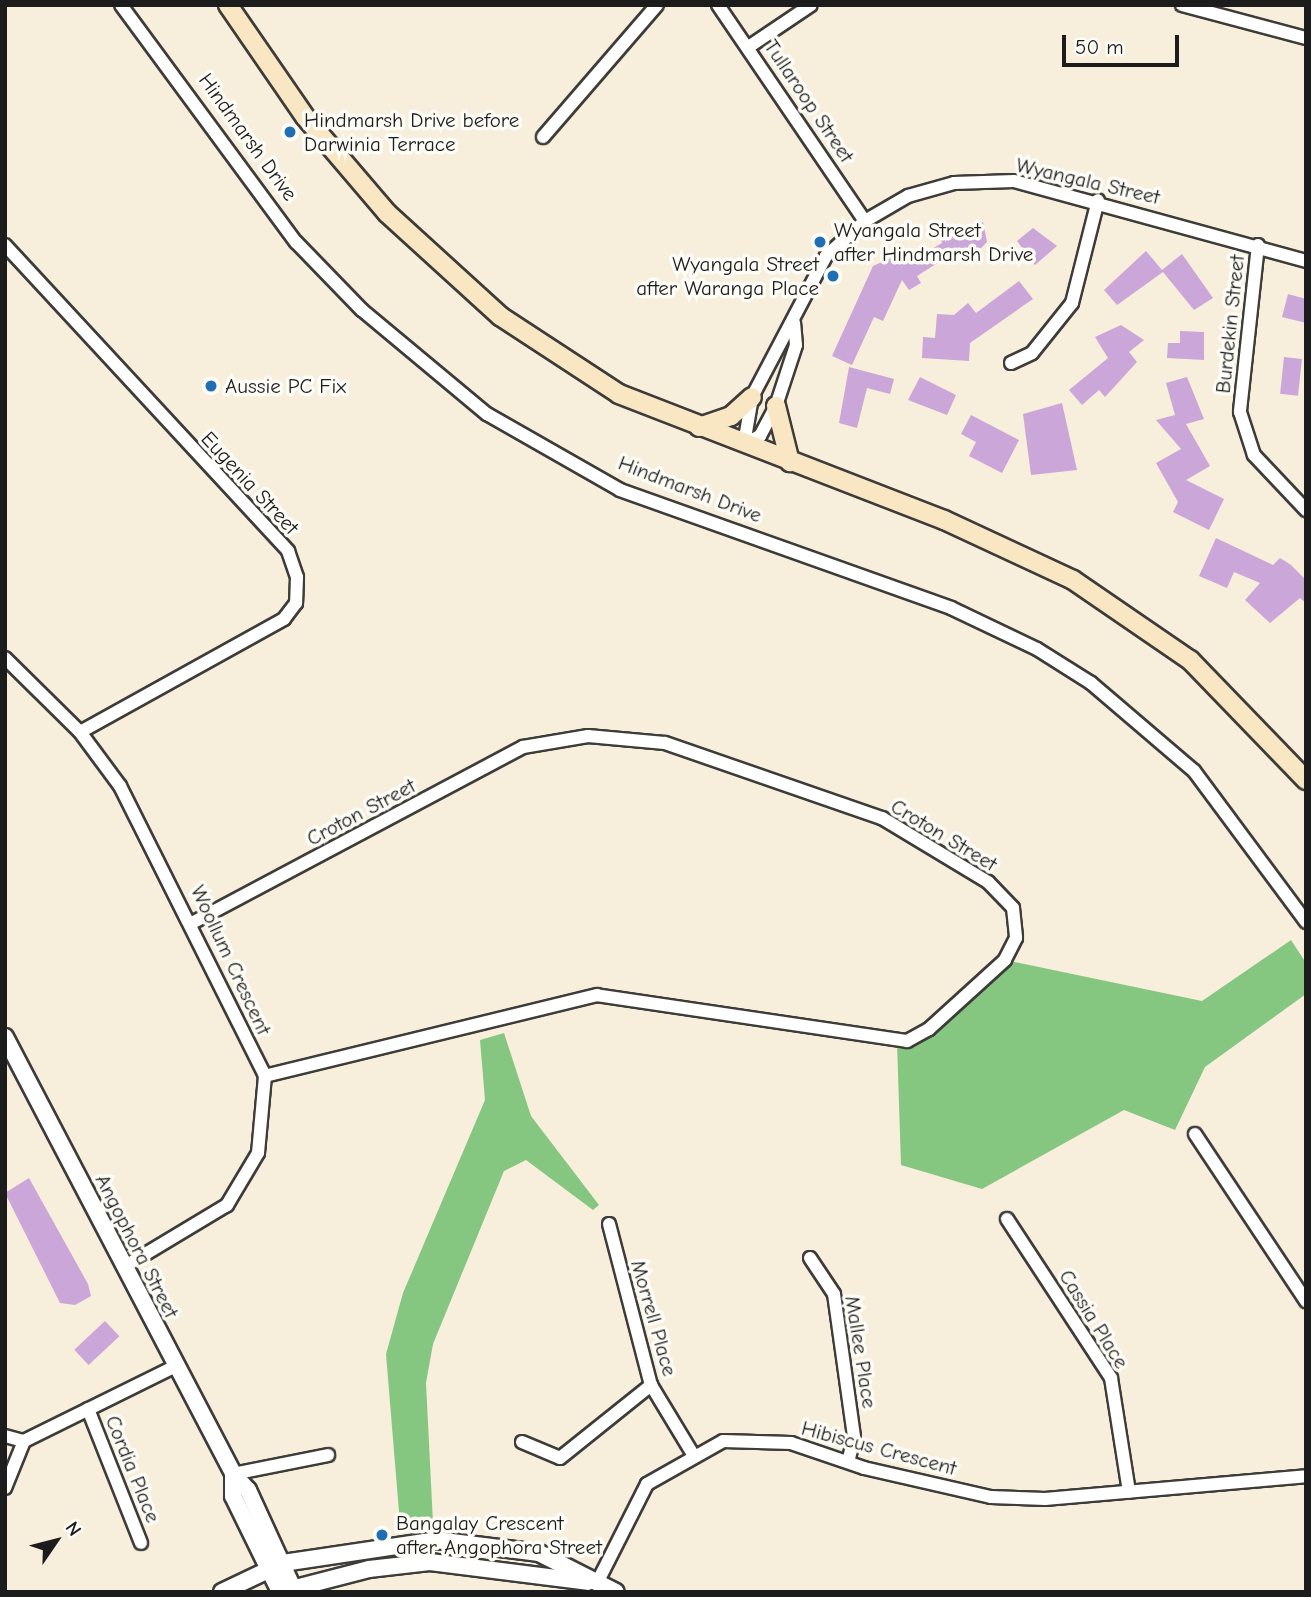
<!DOCTYPE html>
<html>
<head>
<meta charset="utf-8">
<style>
	body { margin:0 }
	#map { position:relative; width:1311px; height:1597px; overflow:hidden; background:#f7eedb; font-family:"Comic Neue",sans-serif }
	div>[style] { position:absolute }
	[style*='--x'] { left:calc(var(--x)*1px); top:calc(var(--y)*1px); width:calc(var(--w)*1px); rotate:calc(var(--a)*1deg) }
	.green>* { inset:0; background:#85c781 }
	.building>* { inset:0; background:#cba6d9; transform-origin:0 0 }
	.roads { filter:drop-shadow(2px 0 #3d3c39) drop-shadow(-2px 0 #3d3c39) drop-shadow(0 2px #3d3c39) drop-shadow(0 -2px #3d3c39) }
	.minor>* { height:12px; margin:-6px; padding:0 6px; transform-origin:6px; border-radius:6px; background:#fff }
	.tertiary>* { height:16px; margin:-8px; padding:0 8px; transform-origin:8px; border-radius:8px; background:#fff }
	.secondary>* { height:18px; margin:-9px; padding:0 9px; transform-origin:9px; border-radius:9px; background:#f9e7c3 }
	.dots>* { width:19px; height:19px; translate:-50% -50%; box-sizing:border-box; border:4px solid #fdfcf7; border-radius:50% }
	span { translate:-50% -50%; white-space:nowrap; text-align:center; line-height:1.15; -webkit-text-stroke:7px #fdfcf7; paint-order:stroke }
	.street-label { font-size:21px; color:#1c1c1c }
	.poi-label { font-size:21px; color:#1c1c1c }
	.left { translate:0 -50%; text-align:left }
	.right { translate:-100% -50%; text-align:right }
	.frame { position:absolute; inset:0; border:7px solid #1c1c1c; pointer-events:none }
	.north { position:absolute; left:21px; top:1506px; width:70px; height:70px; -webkit-text-stroke:5px #fdfcf7; paint-order:stroke; rotate:55deg; font-size:19px; font-weight:700; line-height:28px; text-align:center; color:#1c1c1c }
	.north::after { content:''; display:block; margin:auto; width:24px; height:32px; background:#1c1c1c; clip-path:polygon(50% 0,100% 100%,50% 72%,0 100%) }
	.scale { position:absolute; left:1062px; top:35px; width:117px; height:32px; box-sizing:border-box; border:4px solid #1c1c1c; border-top:0; padding-left:9px; font-size:21px; line-height:24px; white-space:nowrap; color:#1c1c1c; -webkit-text-stroke:5px #fdfcf7; paint-order:stroke }
</style>
</head>
<body>
<div id="map">
	<div class="green">
		<div style="clip-path:polygon(1291px 940px,1306px 963px,1306px 994px,1205px 1067px,1175px 1130px,1124px 1110px,982px 1189px,901px 1165px,897px 1043px,1005px 960px,1202px 1001px)"></div>
		<div style="clip-path:polygon(504px 1033px,531px 1116px,599px 1205px,593px 1210px,526px 1160px,504px 1171px,433px 1344px,426px 1383px,433px 1523px,400px 1524px,386px 1354px,403px 1293px,485px 1100px,480px 1040px)"></div>
	</div>
	<div class="building">
		<div style="clip-path:polygon(983px 222px,987px 242px,981px 248px,939px 262px,917px 276px,921px 283px,909px 290px,902px 280px,883px 321px,874px 317px,852px 365px,832px 356px,873px 266px,902px 253px,905px 259px,919px 251px,922px 255px,942px 243px,940px 231px)"></div>
		<div style="clip-path:polygon(1033px 228px,1057px 246px,1035px 265px,1017px 241px)"></div>
		<div style="clip-path:polygon(1146px 251px,1162px 270px,1182px 254px,1213px 298px,1194px 310px,1163px 272px,1117px 305px,1104px 290px)"></div>
		<div style="clip-path:polygon(1019px 281px,1033px 299px,970px 343px,969px 361px,922px 358px,923px 337px,935px 338px,937px 314px,954px 315px,968px 303px,976px 313px)"></div>
		<div style="clip-path:polygon(1288px 294px,1306px 299px,1306px 323px,1282px 317px)"></div>
		<div style="clip-path:polygon(1121px 325px,1144px 340px,1129px 352px,1137px 362px,1105px 397px,1099px 390px,1082px 405px,1069px 390px,1108px 358px,1095px 337px)"></div>
		<div style="clip-path:polygon(1180px 331px,1204px 332px,1204px 360px,1167px 358px,1168px 343px,1180px 343px)"></div>
		<div style="left:1284px;top:357px;width:18px;height:37px;rotate:6deg"></div>
		<div style="clip-path:polygon(849px 367px,894px 379px,890px 394px,867px 388px,857px 428px,839px 423px)"></div>
		<div style="clip-path:polygon(920px 377px,956px 395px,947px 415px,908px 400px)"></div>
		<div style="clip-path:polygon(1187px 377px,1204px 419px,1186px 424px,1210px 466px,1186px 480px,1224px 499px,1209px 530px,1173px 512px,1178px 502px,1156px 463px,1181px 449px,1156px 420px,1175px 415px,1166px 383px)"></div>
		<div style="clip-path:polygon(1062px 403px,1077px 470px,1031px 475px,1023px 414px)"></div>
		<div style="clip-path:polygon(971px 415px,1019px 440px,1002px 473px,969px 456px,976px 442px,961px 434px)"></div>
		<div style="clip-path:polygon(1216px 538px,1273px 565px,1280px 558px,1291px 565px,1306px 580px,1306px 603px,1300px 598px,1270px 623px,1245px 600px,1260px 583px,1234px 572px,1227px 588px,1199px 576px)"></div>
		<div style="clip-path:polygon(29px 1178px,88px 1284px,91px 1296px,75px 1305px,60px 1303px,5px 1193px)"></div>
		<div style="left:105px;top:1321px;width:21px;height:42px;rotate:47deg"></div>
	</div>
	<div class="roads">
		<div class="minor">
			<div style="--x:121;--y:5;--w:295;--a:53.6"></div>
			<div style="--x:296;--y:242;--w:95;--a:45.9"></div>
			<div style="--x:362;--y:310;--w:163;--a:39.8"></div>
			<div style="--x:487;--y:414;--w:153;--a:29.7"></div>
			<div style="--x:620;--y:490;--w:351;--a:19.6"></div>
			<div style="--x:951;--y:608;--w:95;--a:25.5"></div>
			<div style="--x:1037;--y:649;--w:64;--a:32.2"></div>
			<div style="--x:1091;--y:683;--w:135;--a:40.5"></div>
			<div style="--x:1194;--y:771;--w:188;--a:53.4"></div>
			<div style="--x:718;--y:5;--w:261;--a:55.8"></div>
			<div style="--x:1182;--y:5;--w:128;--a:14.9"></div>
			<div style="--x:750;--y:46;--w:73;--a:-33.9"></div>
			<div style="--x:543;--y:137;--w:174;--a:-49.2"></div>
			<div style="--x:5;--y:245;--w:417;--a:47.2"></div>
			<div style="--x:288;--y:551;--w:28;--a:71"></div>
			<div style="--x:297;--y:577;--w:26;--a:92"></div>
			<div style="--x:296;--y:603;--w:20;--a:127"></div>
			<div style="--x:284;--y:619;--w:233;--a:151"></div>
			<div style="--x:1258;--y:245;--w:168;--a:96.2"></div>
			<div style="--x:1240;--y:412;--w:45;--a:72"></div>
			<div style="--x:1254;--y:455;--w:76;--a:46.6"></div>
			<div style="--x:1011;--y:363;--w:23;--a:-25"></div>
			<div style="--x:1032;--y:353;--w:64;--a:-51.3"></div>
			<div style="--x:1072;--y:303;--w:106;--a:-75.8"></div>
			<div style="--x:744;--y:444;--w:48;--a:-80.3"></div>
			<div style="--x:752;--y:397;--w:159;--a:-62.3"></div>
			<div style="--x:826;--y:256;--w:52;--a:-41.9"></div>
			<div style="--x:865;--y:221;--w:50;--a:-30.2"></div>
			<div style="--x:908;--y:196;--w:48;--a:-15.8"></div>
			<div style="--x:954;--y:183;--w:60;--a:-1.9"></div>
			<div style="--x:1014;--y:181;--w:303;--a:15.3"></div>
			<div style="--x:744;--y:444;--w:18;--a:-27"></div>
			<div style="--x:760;--y:436;--w:34;--a:-62"></div>
			<div style="--x:776;--y:406;--w:64;--a:-71.8"></div>
			<div style="--x:796;--y:345;--w:22;--a:-95"></div>
			<div style="--x:5;--y:658;--w:105;--a:44.6"></div>
			<div style="--x:80;--y:732;--w:67;--a:53.5"></div>
			<div style="--x:120;--y:786;--w:324;--a:63.4"></div>
			<div style="--x:265;--y:1076;--w:77;--a:95.2"></div>
			<div style="--x:258;--y:1153;--w:61;--a:120.8"></div>
			<div style="--x:227;--y:1205;--w:120;--a:149"></div>
			<div style="--x:192;--y:923;--w:375;--a:-28"></div>
			<div style="--x:523;--y:747;--w:66;--a:-9.6"></div>
			<div style="--x:588;--y:736;--w:77;--a:5.2"></div>
			<div style="--x:665;--y:743;--w:230;--a:19.1"></div>
			<div style="--x:882;--y:818;--w:124;--a:31.1"></div>
			<div style="--x:988;--y:882;--w:36;--a:46"></div>
			<div style="--x:1013;--y:908;--w:30;--a:84"></div>
			<div style="--x:1016;--y:938;--w:25;--a:117"></div>
			<div style="--x:1005;--y:960;--w:103;--a:137.8"></div>
			<div style="--x:929;--y:1029;--w:25;--a:151"></div>
			<div style="--x:907;--y:1041;--w:313;--a:-171.6"></div>
			<div style="--x:597;--y:995;--w:342;--a:166.3"></div>
			<div style="--x:1195;--y:1134;--w:201;--a:56.4"></div>
			<div style="--x:1007;--y:1219;--w:190;--a:56.8"></div>
			<div style="--x:1111;--y:1378;--w:115;--a:81"></div>
			<div style="--x:609;--y:1224;--w:166;--a:75.4"></div>
			<div style="--x:651;--y:1385;--w:83;--a:58.8"></div>
			<div style="--x:810;--y:1258;--w:43;--a:56.3"></div>
			<div style="--x:834;--y:1294;--w:144;--a:82"></div>
			<div style="--x:854;--y:1437;--w:22;--a:103"></div>
			<div style="--x:88;--y:1409;--w:144;--a:68.4"></div>
			<div style="--x:5;--y:1436;--w:20;--a:15"></div>
			<div style="--x:24;--y:1441;--w:169;--a:-26.3"></div>
			<div style="--x:522;--y:1442;--w:41;--a:22.8"></div>
			<div style="--x:560;--y:1458;--w:117;--a:-38.7"></div>
			<div style="--x:233;--y:1474;--w:97;--a:-11.3"></div>
			<div style="--x:5;--y:1488;--w:51;--a:-68"></div>
			<div style="--x:597;--y:1583;--w:111;--a:-63.2"></div>
			<div style="--x:647;--y:1484;--w:87;--a:-29.5"></div>
			<div style="--x:723;--y:1441;--w:68;--a:1.7"></div>
			<div style="--x:791;--y:1443;--w:77;--a:18.9"></div>
			<div style="--x:864;--y:1468;--w:130;--a:12.9"></div>
			<div style="--x:991;--y:1497;--w:54;--a:2.1"></div>
			<div style="--x:1045;--y:1499;--w:262;--a:-5"></div>
		</div>
		<div class="tertiary">
			<div style="--x:5;--y:1037;--w:493;--a:62.4"></div>
			<div style="--x:233;--y:1474;--w:22;--a:47"></div>
			<div style="--x:248;--y:1490;--w:106;--a:65.4"></div>
			<div style="--x:233;--y:1474;--w:22;--a:90"></div>
			<div style="--x:233;--y:1496;--w:107;--a:63.9"></div>
			<div style="--x:222;--y:1592;--w:68;--a:-25.4"></div>
			<div style="--x:283;--y:1563;--w:155;--a:-8.5"></div>
			<div style="--x:436;--y:1540;--w:104;--a:7.2"></div>
			<div style="--x:539;--y:1553;--w:86;--a:26.9"></div>
			<div style="--x:280;--y:1592;--w:92;--a:-14.5"></div>
			<div style="--x:369;--y:1569;--w:61;--a:-6.5"></div>
			<div style="--x:430;--y:1562;--w:159;--a:7.2"></div>
		</div>
		<div class="secondary">
			<div style="--x:228;--y:5;--w:137;--a:55.4"></div>
			<div style="--x:306;--y:118;--w:125;--a:49.5"></div>
			<div style="--x:387;--y:213;--w:153;--a:42.3"></div>
			<div style="--x:500;--y:316;--w:142;--a:33.2"></div>
			<div style="--x:619;--y:394;--w:349;--a:21.2"></div>
			<div style="--x:944;--y:520;--w:142;--a:24.9"></div>
			<div style="--x:1073;--y:580;--w:142;--a:34.4"></div>
			<div style="--x:1190;--y:660;--w:167;--a:46"></div>
			<div style="--x:776;--y:406;--w:58;--a:76"></div>
			<div style="--x:699;--y:427;--w:34;--a:-19"></div>
			<div style="--x:731;--y:416;--w:28;--a:-42"></div>
		</div>
	</div>
	<div class="dots">
		<div style="left:290px;top:132px;background:#1f6fb2"></div>
		<div style="left:820px;top:242px;background:#1f6fb2"></div>
		<div style="left:833px;top:276px;background:#1f6fb2"></div>
		<div style="left:211px;top:386px;background:#1f6fb2"></div>
		<div style="left:382px;top:1535px;background:#1f6fb2"></div>
	</div>
	<div class="street-label">
		<span style="left:809px;top:101px;rotate:56deg">Tullaroop Street</span>
		<span style="left:248px;top:137px;rotate:54deg">Hindmarsh Drive</span>
		<span style="left:1088px;top:181px;rotate:13deg">Wyangala Street</span>
		<span style="left:1230px;top:324px;rotate:-84deg">Burdekin Street</span>
		<span style="left:250px;top:483px;rotate:47deg">Eugenia Street</span>
		<span style="left:690px;top:489px;rotate:21deg">Hindmarsh Drive</span>
		<span style="left:361px;top:812px;rotate:-28deg">Croton Street</span>
		<span style="left:944px;top:835px;rotate:31deg">Croton Street</span>
		<span style="left:231px;top:960px;rotate:65deg">Woollum Crescent</span>
		<span style="left:137px;top:1246px;rotate:63deg">Angophora Street</span>
		<span style="left:654px;top:1318px;rotate:74deg">Morrell Place</span>
		<span style="left:1094px;top:1319px;rotate:58deg">Cassia Place</span>
		<span style="left:861px;top:1352px;rotate:81deg">Mallee Place</span>
		<span style="left:879px;top:1448px;rotate:15deg">Hibiscus Crescent</span>
		<span style="left:133px;top:1469px;rotate:68deg">Cordia Place</span>
	</div>
	<div class="poi-label">
		<span class="left" style="left:304px;top:132px">Hindmarsh Drive before<br>Darwinia Terrace</span>
		<span class="left" style="left:834px;top:242px">Wyangala Street<br>after Hindmarsh Drive</span>
		<span class="right" style="left:819px;top:276px">Wyangala Street<br>after Waranga Place</span>
		<span class="left" style="left:225px;top:386px">Aussie PC Fix</span>
		<span class="left" style="left:396px;top:1535px">Bangalay Crescent<br>after Angophora Street</span>
	</div>
	<div class="frame"></div>
	<div class="north">N</div>
	<div class="scale">50 m</div>
</div>
</body>
</html>
